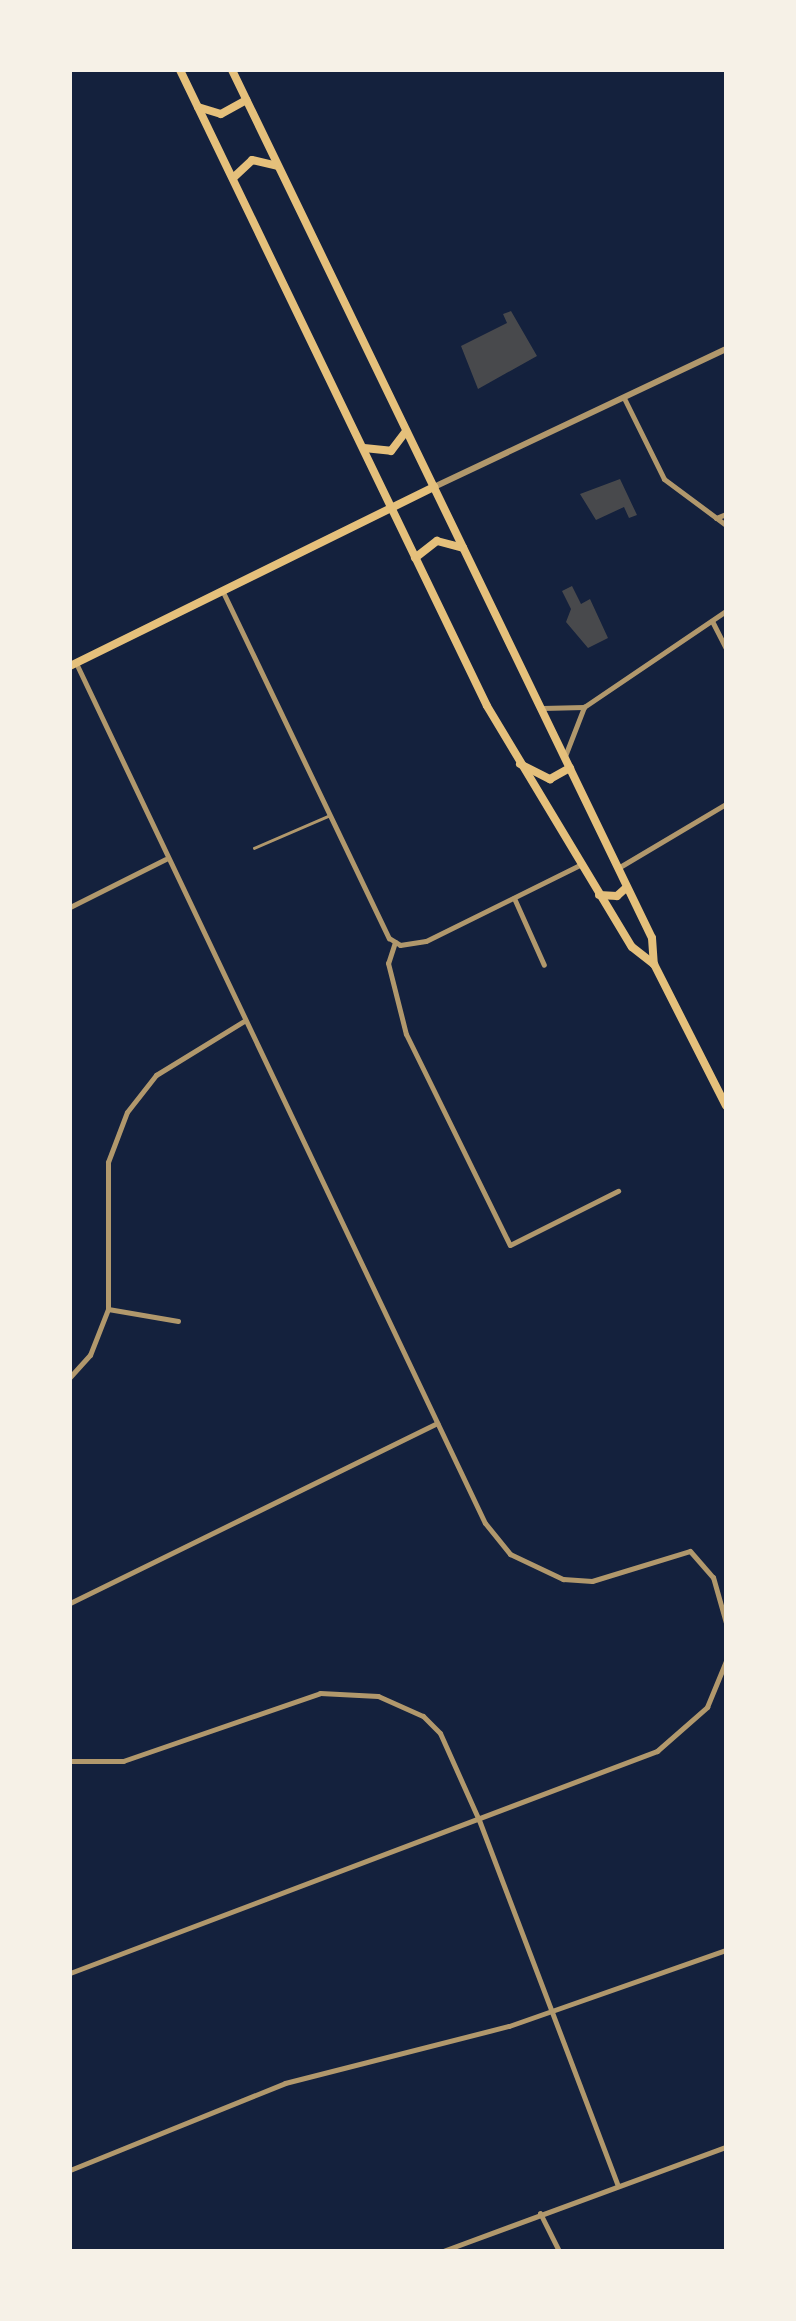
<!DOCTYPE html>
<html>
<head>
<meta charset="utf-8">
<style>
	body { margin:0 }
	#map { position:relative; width:796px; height:2321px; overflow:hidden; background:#14213d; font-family:Manrope,sans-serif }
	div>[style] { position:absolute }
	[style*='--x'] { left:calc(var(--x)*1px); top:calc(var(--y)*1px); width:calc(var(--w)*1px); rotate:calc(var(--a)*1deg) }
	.building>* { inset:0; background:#48494c }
	.service>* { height:2.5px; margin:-1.25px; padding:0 1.25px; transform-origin:1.25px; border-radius:1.25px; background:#b1986c }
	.minor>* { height:5px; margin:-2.5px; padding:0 2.5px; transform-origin:2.5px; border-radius:2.5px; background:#b1986c }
	.tertiary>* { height:6px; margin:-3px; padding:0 3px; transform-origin:3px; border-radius:3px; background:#b1986c }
	.secondary>* { height:8px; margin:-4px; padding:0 4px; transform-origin:4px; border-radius:4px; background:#e5c07b }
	span { translate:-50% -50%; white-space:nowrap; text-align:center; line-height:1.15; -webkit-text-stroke:8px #f6f1e7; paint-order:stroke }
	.frame { position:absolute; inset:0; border:72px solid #f6f1e7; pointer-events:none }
</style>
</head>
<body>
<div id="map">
	<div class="building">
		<div style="clip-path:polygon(511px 311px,537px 356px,478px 389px,461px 346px,507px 323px,503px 314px)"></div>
		<div style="clip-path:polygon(620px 479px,637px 515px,629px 518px,624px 507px,596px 520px,580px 494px)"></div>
		<div style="clip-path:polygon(572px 586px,581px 604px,590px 599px,608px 638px,588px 648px,566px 622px,571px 609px,562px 591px)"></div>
	</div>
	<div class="service">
		<div style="--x:254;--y:848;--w:81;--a:-23.4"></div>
	</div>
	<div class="minor">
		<div style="--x:624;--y:398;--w:90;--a:63.7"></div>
		<div style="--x:664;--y:479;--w:77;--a:36.6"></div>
		<div style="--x:716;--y:518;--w:11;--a:-22"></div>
		<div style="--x:223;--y:592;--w:384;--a:64.4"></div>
		<div style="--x:389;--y:938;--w:13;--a:32"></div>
		<div style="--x:400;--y:945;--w:26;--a:-9"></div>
		<div style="--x:426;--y:941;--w:172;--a:-26.3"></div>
		<div style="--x:712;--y:621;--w:31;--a:63"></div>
		<div style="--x:76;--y:663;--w:952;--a:64.57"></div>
		<div style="--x:485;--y:1523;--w:40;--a:51"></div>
		<div style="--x:510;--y:1554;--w:59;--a:25.3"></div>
		<div style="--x:563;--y:1579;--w:29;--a:4"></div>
		<div style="--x:592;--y:1581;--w:102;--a:-17"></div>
		<div style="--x:690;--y:1551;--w:35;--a:49"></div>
		<div style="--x:713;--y:1577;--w:48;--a:74.2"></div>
		<div style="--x:542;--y:708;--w:42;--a:-1.4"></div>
		<div style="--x:584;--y:707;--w:171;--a:-34.1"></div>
		<div style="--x:565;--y:756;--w:53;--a:-68.8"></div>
		<div style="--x:618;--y:868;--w:126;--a:-30.7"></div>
		<div style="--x:514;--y:898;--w:73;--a:65.9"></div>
		<div style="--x:70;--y:907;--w:107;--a:-26.6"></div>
		<div style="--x:395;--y:942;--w:22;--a:108"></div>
		<div style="--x:388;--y:963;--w:73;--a:75.8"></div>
		<div style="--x:406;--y:1034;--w:235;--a:63.8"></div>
		<div style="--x:510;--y:1245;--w:121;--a:-26.6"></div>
		<div style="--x:108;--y:1309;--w:71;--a:9.7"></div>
		<div style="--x:70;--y:1377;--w:30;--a:-48"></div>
		<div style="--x:90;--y:1355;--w:49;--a:-68.6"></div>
		<div style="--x:108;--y:1309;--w:147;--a:-90"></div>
		<div style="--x:108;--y:1162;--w:53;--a:-69.2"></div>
		<div style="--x:127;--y:1112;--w:47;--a:-51.9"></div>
		<div style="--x:156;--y:1075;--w:103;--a:-31.5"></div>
		<div style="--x:70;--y:1603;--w:409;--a:-26.1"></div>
		<div style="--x:70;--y:1761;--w:53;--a:0"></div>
		<div style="--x:123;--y:1761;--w:208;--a:-19"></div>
		<div style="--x:320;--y:1693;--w:58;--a:3"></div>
		<div style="--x:378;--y:1696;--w:49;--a:24"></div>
		<div style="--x:423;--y:1716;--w:24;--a:45"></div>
		<div style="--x:440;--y:1733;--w:95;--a:65.9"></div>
		<div style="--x:479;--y:1820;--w:391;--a:69.2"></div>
		<div style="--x:70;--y:1973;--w:628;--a:-20.72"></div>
		<div style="--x:657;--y:1751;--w:67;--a:-41.3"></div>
		<div style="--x:707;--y:1707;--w:50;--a:-67.6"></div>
		<div style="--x:70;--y:2170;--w:232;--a:-22"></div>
		<div style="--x:285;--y:2083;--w:231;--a:-14.3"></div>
		<div style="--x:509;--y:2026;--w:230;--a:-19.3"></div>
		<div style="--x:540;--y:2213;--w:42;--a:63.4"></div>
		<div style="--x:443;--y:2251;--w:302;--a:-20.2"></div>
	</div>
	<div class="tertiary">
		<div style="--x:434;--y:487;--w:323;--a:-25.3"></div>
	</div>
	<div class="secondary">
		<div style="--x:180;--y:70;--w:706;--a:64.23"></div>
		<div style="--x:487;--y:706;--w:281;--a:59"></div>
		<div style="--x:632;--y:947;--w:28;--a:38"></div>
		<div style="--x:654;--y:964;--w:159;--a:63.1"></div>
		<div style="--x:232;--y:70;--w:964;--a:64.18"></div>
		<div style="--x:652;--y:938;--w:26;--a:86"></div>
		<div style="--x:198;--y:107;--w:24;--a:17"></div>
		<div style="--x:221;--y:114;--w:29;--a:-29"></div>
		<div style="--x:233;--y:178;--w:26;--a:-43"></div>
		<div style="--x:252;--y:160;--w:26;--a:13"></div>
		<div style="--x:364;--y:448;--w:27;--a:6"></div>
		<div style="--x:391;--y:451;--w:25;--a:-53"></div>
		<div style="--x:415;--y:558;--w:28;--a:-38"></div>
		<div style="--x:437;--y:541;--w:27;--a:15"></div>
		<div style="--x:70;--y:666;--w:406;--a:-26.2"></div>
		<div style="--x:520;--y:764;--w:34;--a:27"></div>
		<div style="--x:550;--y:779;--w:23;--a:-29"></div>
		<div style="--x:599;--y:895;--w:18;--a:3"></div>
		<div style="--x:617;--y:896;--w:13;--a:-42"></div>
	</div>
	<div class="frame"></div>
</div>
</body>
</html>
